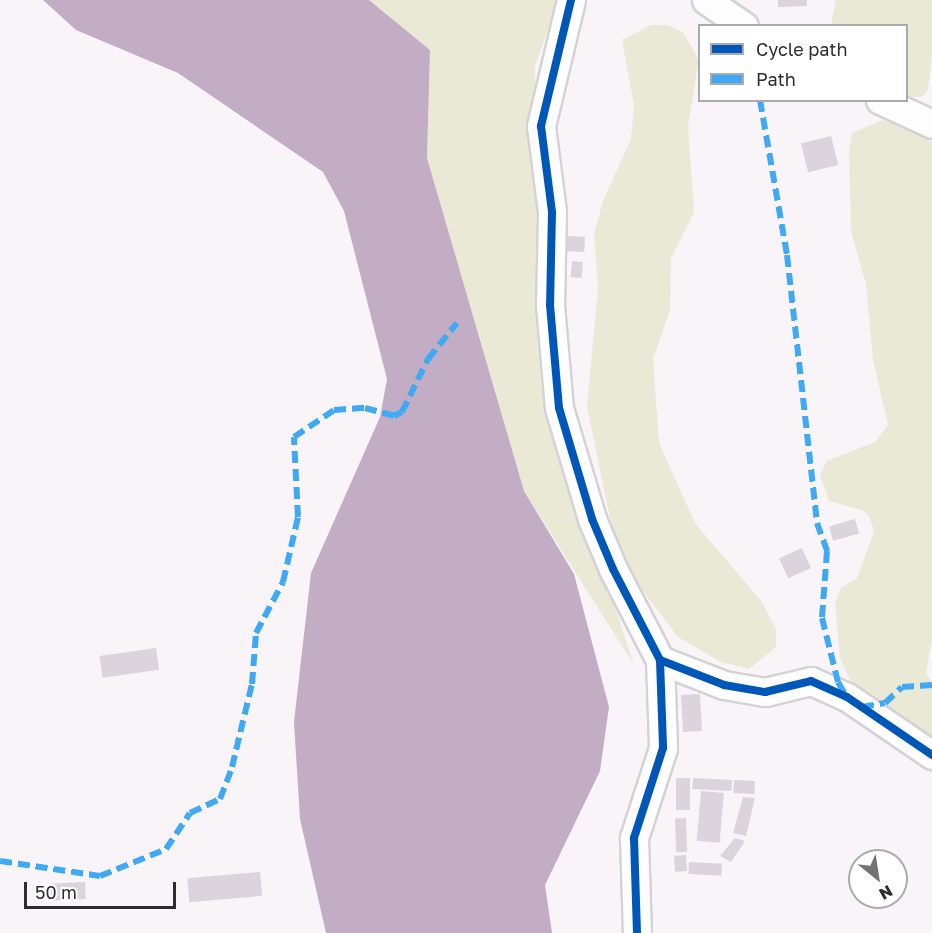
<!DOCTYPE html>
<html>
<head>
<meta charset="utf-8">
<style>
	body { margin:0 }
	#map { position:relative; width:932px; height:933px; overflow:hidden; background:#f8f4f8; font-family:"Golos Text",sans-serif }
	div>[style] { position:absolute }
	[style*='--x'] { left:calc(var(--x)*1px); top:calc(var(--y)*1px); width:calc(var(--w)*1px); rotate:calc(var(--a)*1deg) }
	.green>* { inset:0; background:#eae9d5 }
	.water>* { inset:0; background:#c3adc4 }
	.building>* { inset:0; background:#dcd4dc; transform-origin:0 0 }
	.roads { filter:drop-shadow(2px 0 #d5d2d5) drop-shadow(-2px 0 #d5d2d5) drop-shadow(0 2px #d5d2d5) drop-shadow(0 -2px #d5d2d5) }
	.minor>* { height:27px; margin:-13.5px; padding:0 13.5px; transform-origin:13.5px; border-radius:13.5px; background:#fefdfe }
	.quiet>* { height:6px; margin-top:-3px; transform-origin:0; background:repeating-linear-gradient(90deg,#3fa9f5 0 12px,transparent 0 18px) }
	.cycleway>* { height:8px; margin:-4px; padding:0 4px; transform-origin:4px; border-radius:4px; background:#0057b8 }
	span { translate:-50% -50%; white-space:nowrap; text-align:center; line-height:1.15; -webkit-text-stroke:4.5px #fff; paint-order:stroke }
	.legend { position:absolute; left:698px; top:24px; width:210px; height:78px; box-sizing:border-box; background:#fff; border:2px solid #acabac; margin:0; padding:8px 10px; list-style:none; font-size:18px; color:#2f2c2f }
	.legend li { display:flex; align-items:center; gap:12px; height:30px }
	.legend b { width:30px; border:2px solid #acabac }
	.north { position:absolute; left:848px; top:849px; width:60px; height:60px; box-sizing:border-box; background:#fff; border:2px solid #acabac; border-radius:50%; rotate:150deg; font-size:16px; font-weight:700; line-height:24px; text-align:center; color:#2f2c2f }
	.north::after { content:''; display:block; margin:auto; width:21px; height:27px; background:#757275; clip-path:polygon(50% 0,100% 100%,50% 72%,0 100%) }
	.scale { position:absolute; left:24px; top:882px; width:152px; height:27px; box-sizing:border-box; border:3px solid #2f2c2f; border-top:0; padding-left:8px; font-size:18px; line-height:21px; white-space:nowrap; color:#2f2c2f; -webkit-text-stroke:4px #fff; paint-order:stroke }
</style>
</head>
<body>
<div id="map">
	<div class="green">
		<div style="clip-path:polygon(369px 0,559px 0,535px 65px,542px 384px,634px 665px,524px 491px,427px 158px,430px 50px)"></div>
		<div style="clip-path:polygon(836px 0,932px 0,932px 56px,928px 89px,922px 97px,907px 97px,906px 26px,831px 25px)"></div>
		<div style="clip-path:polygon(651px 25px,668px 25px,683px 32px,699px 60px,688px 126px,694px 212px,671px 258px,670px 310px,653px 359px,659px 443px,695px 523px,761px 601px,776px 629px,776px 647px,749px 669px,721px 662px,678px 637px,618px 558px,587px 406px,598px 288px,594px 234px,603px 201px,631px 139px,634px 105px,622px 40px)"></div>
		<div style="clip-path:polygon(882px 120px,914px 127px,932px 142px,932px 640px,926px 672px,932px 684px,932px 739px,859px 695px,847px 674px,840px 658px,835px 604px,841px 588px,857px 578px,874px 532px,869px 516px,862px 510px,829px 501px,820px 475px,827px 461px,875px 442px,888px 425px,873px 360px,866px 284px,851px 232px,849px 150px,852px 133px)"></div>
	</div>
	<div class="water">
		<div style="clip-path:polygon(43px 0,369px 0,430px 50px,427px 158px,524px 491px,574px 574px,609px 707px,600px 771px,545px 885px,552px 933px,326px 933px,300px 819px,294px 722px,311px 573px,380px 417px,387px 379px,344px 211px,323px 172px,178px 73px,76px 30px)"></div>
	</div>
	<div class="building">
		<div style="clip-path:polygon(778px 0,807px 0,807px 6px,778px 7px)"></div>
		<div style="left:831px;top:136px;width:30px;height:31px;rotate:76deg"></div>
		<div style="left:567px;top:236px;width:18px;height:15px;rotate:3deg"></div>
		<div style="left:572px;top:261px;width:11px;height:16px;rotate:5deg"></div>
		<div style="left:855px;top:519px;width:15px;height:27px;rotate:74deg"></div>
		<div style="left:802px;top:548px;width:22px;height:25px;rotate:66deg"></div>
		<div style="left:156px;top:648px;width:22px;height:57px;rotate:82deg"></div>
		<div style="left:700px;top:694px;width:37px;height:19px;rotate:87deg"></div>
		<div style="left:676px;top:778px;width:14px;height:32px"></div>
		<div style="left:693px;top:778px;width:39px;height:11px;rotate:3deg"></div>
		<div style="left:734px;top:780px;width:21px;height:13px;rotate:3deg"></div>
		<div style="left:701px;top:791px;width:23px;height:50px;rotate:5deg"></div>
		<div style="clip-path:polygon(743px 797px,755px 798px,746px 836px,733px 833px)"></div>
		<div style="left:686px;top:818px;width:34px;height:11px;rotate:88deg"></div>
		<div style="clip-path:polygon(735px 838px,745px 841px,731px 862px,720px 856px)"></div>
		<div style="left:686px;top:855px;width:16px;height:12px;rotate:86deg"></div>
		<div style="left:689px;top:862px;width:33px;height:12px;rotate:3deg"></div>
		<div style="left:260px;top:872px;width:24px;height:73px;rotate:85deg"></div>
		<div style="left:85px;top:882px;width:17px;height:35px;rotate:87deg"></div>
	</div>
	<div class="roads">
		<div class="minor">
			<div style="--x:571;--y:0;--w:130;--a:103.4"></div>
			<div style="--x:541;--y:126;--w:87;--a:82.7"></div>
			<div style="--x:552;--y:212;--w:93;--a:91.2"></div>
			<div style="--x:550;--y:305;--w:103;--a:85"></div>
			<div style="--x:559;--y:408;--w:116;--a:73.4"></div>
			<div style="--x:592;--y:519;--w:54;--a:67.2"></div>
			<div style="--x:613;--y:569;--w:102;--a:62.7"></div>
			<div style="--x:660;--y:660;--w:88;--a:88"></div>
			<div style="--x:663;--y:748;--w:95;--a:107.9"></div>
			<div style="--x:634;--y:838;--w:95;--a:88.2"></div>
			<div style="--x:706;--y:0;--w:46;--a:34.4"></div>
			<div style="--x:880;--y:100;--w:57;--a:24.8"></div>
			<div style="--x:660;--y:660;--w:69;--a:21.3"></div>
			<div style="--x:724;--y:685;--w:42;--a:9.7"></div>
			<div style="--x:765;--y:692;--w:47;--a:-13.4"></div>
			<div style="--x:811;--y:681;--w:39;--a:24"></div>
			<div style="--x:847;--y:697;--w:103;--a:34.3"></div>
		</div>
	</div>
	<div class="quiet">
		<div style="--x:760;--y:100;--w:157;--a:80.1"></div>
		<div style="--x:787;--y:255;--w:270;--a:83.6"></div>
		<div style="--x:817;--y:523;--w:30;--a:70"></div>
		<div style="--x:827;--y:551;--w:67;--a:94.3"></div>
		<div style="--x:822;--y:618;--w:66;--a:76"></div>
		<div style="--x:838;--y:682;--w:14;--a:60"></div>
		<div style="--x:862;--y:707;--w:23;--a:-10"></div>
		<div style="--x:885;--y:703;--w:23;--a:-43"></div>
		<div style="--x:902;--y:687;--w:30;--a:-4"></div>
		<div style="--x:0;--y:861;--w:101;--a:8.5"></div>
		<div style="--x:100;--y:876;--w:71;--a:-22.2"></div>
		<div style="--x:166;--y:849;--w:43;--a:-56.3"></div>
		<div style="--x:190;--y:813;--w:33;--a:-25"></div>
		<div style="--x:220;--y:799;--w:34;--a:-69"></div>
		<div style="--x:232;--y:767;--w:85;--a:-76.5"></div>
		<div style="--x:252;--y:684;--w:51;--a:-85.5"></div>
		<div style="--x:256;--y:633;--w:58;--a:-62.1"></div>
		<div style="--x:283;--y:582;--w:67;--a:-77"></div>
		<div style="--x:298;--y:517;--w:80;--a:-92.9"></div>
		<div style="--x:294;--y:437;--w:48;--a:-34"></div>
		<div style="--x:334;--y:410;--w:31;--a:-4"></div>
		<div style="--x:365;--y:408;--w:30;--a:15"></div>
		<div style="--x:394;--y:416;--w:9;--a:-27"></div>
		<div style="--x:402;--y:412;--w:59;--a:-63.9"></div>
		<div style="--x:428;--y:359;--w:46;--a:-51.1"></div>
	</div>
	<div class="cycleway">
		<div style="--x:571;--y:0;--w:130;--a:103.4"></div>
		<div style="--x:541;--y:126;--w:87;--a:82.7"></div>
		<div style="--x:552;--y:212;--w:93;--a:91.2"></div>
		<div style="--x:550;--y:305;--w:103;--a:85"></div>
		<div style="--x:559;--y:408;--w:116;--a:73.4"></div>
		<div style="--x:592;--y:519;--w:54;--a:67.2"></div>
		<div style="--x:613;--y:569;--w:102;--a:62.7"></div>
		<div style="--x:660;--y:660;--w:88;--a:88"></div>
		<div style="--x:663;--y:748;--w:95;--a:107.9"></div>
		<div style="--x:634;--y:838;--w:95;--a:88.2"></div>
		<div style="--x:660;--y:660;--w:69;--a:21.3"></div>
		<div style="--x:724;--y:685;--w:42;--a:9.7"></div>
		<div style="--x:765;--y:692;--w:47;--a:-13.4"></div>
		<div style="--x:811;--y:681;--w:39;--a:24"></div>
		<div style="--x:847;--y:697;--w:103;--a:34.3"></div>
	</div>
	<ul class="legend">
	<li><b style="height:8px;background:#0057b8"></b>Cycle path</li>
	<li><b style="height:8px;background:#3fa9f5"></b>Path</li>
	</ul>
	<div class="north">N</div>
	<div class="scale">50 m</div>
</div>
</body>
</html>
